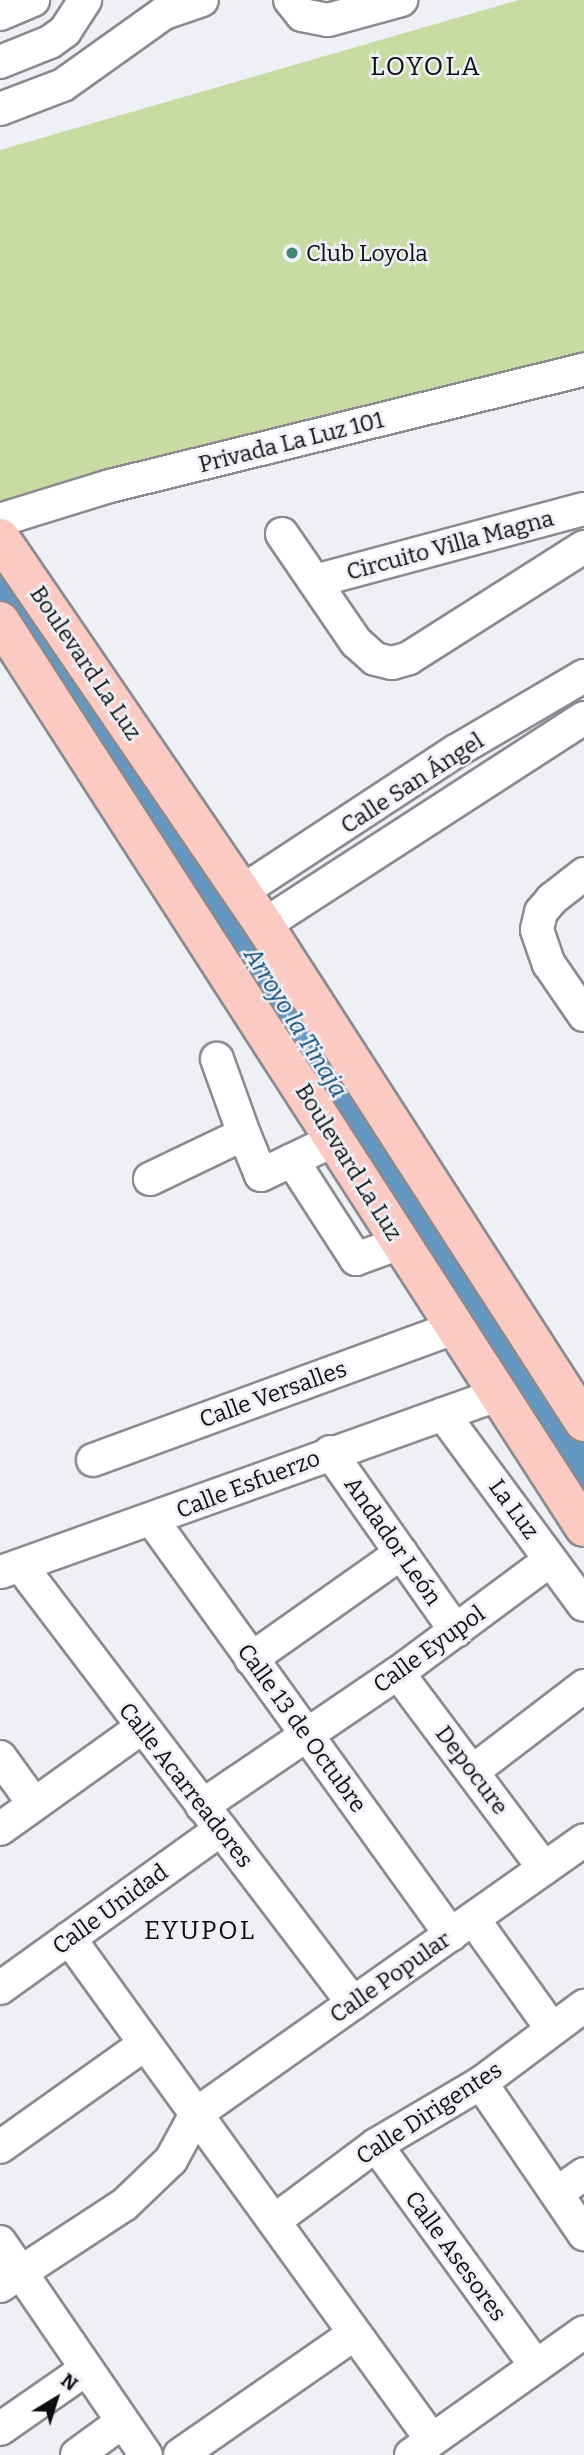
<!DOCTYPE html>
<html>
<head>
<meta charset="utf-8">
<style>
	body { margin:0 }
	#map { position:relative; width:584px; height:2455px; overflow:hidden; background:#eef0f5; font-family:Bitter,serif }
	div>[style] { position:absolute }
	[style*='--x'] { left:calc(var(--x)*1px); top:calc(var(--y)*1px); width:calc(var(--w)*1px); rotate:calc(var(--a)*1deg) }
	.green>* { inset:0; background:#c8dba3 }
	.river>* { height:38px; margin:-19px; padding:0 19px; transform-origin:19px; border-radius:19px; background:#6497c2 }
	.roads { filter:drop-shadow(2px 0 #898b90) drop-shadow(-2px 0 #898b90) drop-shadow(0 2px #898b90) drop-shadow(0 -2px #898b90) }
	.minor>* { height:32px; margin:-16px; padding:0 16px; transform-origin:16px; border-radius:16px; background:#fff }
	.major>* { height:38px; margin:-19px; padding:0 19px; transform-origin:19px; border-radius:19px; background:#fbcac2 }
	.dots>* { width:19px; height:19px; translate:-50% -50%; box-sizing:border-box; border:4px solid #eef0f5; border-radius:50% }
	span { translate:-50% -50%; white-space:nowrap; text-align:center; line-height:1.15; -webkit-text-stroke:5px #eef0f5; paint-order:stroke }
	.poi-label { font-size:23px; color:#0d0e0f }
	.left { translate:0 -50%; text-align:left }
	.street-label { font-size:23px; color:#0d0e0f }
	.water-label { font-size:24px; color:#0c4a74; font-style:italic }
	.quarter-label { font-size:26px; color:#0d0e0f; letter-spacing:2px }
	.north { position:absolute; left:21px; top:2364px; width:70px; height:70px; -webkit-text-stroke:5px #eef0f5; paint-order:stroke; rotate:38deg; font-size:19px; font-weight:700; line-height:28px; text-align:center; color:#0d0e0f }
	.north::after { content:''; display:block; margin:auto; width:24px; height:32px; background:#0d0e0f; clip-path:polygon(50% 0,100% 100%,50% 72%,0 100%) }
</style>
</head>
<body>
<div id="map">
	<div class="green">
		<div style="clip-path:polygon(519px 0,584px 0,584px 356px,0 504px,0 150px)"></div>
	</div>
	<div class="river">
		<div style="--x:0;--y:573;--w:172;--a:55.2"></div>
		<div style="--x:98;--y:714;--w:905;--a:57.54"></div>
	</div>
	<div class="roads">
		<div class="minor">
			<div style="--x:290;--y:0;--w:19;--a:51"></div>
			<div style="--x:302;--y:15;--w:26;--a:11"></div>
			<div style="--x:328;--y:20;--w:76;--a:-15.3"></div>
			<div style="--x:0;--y:14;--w:36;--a:-23"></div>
			<div style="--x:0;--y:62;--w:54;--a:-21.8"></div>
			<div style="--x:50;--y:42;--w:19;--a:-36"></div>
			<div style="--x:65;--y:31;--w:37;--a:-57"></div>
			<div style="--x:0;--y:109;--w:67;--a:-20.9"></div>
			<div style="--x:63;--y:85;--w:124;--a:-35.5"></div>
			<div style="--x:164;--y:13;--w:40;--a:-18.9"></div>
			<div style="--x:0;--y:520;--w:115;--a:-17.2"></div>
			<div style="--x:110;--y:486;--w:488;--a:-13.8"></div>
			<div style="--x:282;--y:534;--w:131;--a:55.6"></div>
			<div style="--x:356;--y:642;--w:25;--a:42"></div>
			<div style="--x:375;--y:659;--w:17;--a:13"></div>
			<div style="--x:392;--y:663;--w:18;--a:-16"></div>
			<div style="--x:409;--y:658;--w:207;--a:-32.4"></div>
			<div style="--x:315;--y:581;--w:278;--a:-15"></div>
			<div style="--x:584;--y:874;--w:41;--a:142"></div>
			<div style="--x:552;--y:899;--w:17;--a:130"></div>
			<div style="--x:541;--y:912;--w:18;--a:103"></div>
			<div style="--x:537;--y:930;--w:36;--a:71"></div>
			<div style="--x:549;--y:964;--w:62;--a:55.5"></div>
			<div style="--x:241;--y:892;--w:257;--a:-33.3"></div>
			<div style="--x:456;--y:751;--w:148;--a:-30.4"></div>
			<div style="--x:264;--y:925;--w:381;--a:-32.9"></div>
			<div style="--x:244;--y:1134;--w:44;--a:67.5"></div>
			<div style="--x:261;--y:1175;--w:81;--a:-25.6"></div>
			<div style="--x:292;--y:1160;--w:118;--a:57.1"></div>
			<div style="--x:356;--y:1259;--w:47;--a:-20"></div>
			<div style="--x:150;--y:1179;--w:104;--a:-25.6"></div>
			<div style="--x:244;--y:1134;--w:80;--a:-109.8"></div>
			<div style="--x:443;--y:1414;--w:237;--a:53.6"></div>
			<div style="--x:330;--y:1452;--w:219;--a:54.9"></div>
			<div style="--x:93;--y:1460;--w:383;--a:-20.1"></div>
			<div style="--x:153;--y:1521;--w:510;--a:54.25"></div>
			<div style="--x:21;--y:1566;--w:549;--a:52.78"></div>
			<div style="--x:1;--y:1572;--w:527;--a:-19.64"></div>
			<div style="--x:251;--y:1659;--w:184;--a:-35.2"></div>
			<div style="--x:398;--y:1673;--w:244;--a:53.2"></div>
			<div style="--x:0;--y:1757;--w:58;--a:54.1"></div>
			<div style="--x:473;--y:1771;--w:140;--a:-37.4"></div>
			<div style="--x:202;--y:1806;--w:237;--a:-34.2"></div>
			<div style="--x:398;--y:1673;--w:189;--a:-36.6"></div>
			<div style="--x:0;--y:1829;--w:173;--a:-35.6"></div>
			<div style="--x:474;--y:1920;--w:134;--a:54.4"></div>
			<div style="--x:69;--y:1938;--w:619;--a:54.13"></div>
			<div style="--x:0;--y:1988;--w:272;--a:-35.7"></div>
			<div style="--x:481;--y:2083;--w:183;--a:55.7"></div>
			<div style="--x:376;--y:2145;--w:273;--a:54.1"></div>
			<div style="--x:0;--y:2147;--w:178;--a:-35.4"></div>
			<div style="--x:557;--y:2193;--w:33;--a:-35"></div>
			<div style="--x:274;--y:2221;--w:127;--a:-36.7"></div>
			<div style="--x:376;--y:2145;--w:122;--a:-30.6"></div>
			<div style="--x:481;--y:2083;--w:129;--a:-36.8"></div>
			<div style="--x:0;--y:2242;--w:258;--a:55.6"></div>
			<div style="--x:0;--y:2286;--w:148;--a:-33.2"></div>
			<div style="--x:124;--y:2205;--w:65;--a:-43.8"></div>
			<div style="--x:171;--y:2160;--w:52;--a:-61.5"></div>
			<div style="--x:196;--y:2114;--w:475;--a:-35.2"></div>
			<div style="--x:0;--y:2429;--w:103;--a:-34.8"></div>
			<div style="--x:77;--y:2455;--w:56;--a:-36.3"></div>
			<div style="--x:180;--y:2455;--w:212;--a:-34.8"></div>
			<div style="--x:411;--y:2455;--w:212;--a:-35.4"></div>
		</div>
		<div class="major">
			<div style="--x:0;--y:538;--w:468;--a:55.7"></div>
			<div style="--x:264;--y:925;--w:591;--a:57.22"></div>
			<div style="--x:0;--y:621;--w:1078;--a:57.19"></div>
		</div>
	</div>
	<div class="dots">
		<div style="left:292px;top:253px;background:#448676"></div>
	</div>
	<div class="poi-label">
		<span class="left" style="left:306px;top:253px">Club Loyola</span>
	</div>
	<div class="street-label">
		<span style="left:291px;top:442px;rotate:-14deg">Privada La Luz 101</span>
		<span style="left:450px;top:545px;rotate:-15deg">Circuito Villa Magna</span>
		<span style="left:86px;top:663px;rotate:56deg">Boulevard La Luz</span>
		<span style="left:412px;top:783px;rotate:-33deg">Calle San Ángel</span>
		<span style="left:349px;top:1162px;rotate:58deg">Boulevard La Luz</span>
		<span style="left:273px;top:1394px;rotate:-20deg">Calle Versalles</span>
		<span style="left:248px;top:1484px;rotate:-21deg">Calle Esfuerzo</span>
		<span style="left:514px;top:1509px;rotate:54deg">La Luz</span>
		<span style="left:393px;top:1541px;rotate:55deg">Andador León</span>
		<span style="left:429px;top:1649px;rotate:-36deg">Calle Eyupol</span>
		<span style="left:302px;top:1728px;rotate:54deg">Calle 13 de Octubre</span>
		<span style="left:472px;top:1770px;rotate:53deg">Depocure</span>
		<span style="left:186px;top:1785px;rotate:52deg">Calle Acarreadores</span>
		<span style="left:110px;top:1909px;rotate:-36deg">Calle Unidad</span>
		<span style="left:390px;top:1977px;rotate:-35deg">Calle Popular</span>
		<span style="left:429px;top:2113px;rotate:-33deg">Calle Dirigentes</span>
		<span style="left:456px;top:2256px;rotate:54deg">Calle Asesores</span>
	</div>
	<div class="water-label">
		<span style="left:295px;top:1023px;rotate:58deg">Arroyo la Tinaja</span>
	</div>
	<div class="quarter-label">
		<span style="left:426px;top:67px">LOYOLA</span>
		<span style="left:200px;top:1931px">EYUPOL</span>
	</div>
	<div class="north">N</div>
</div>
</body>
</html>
